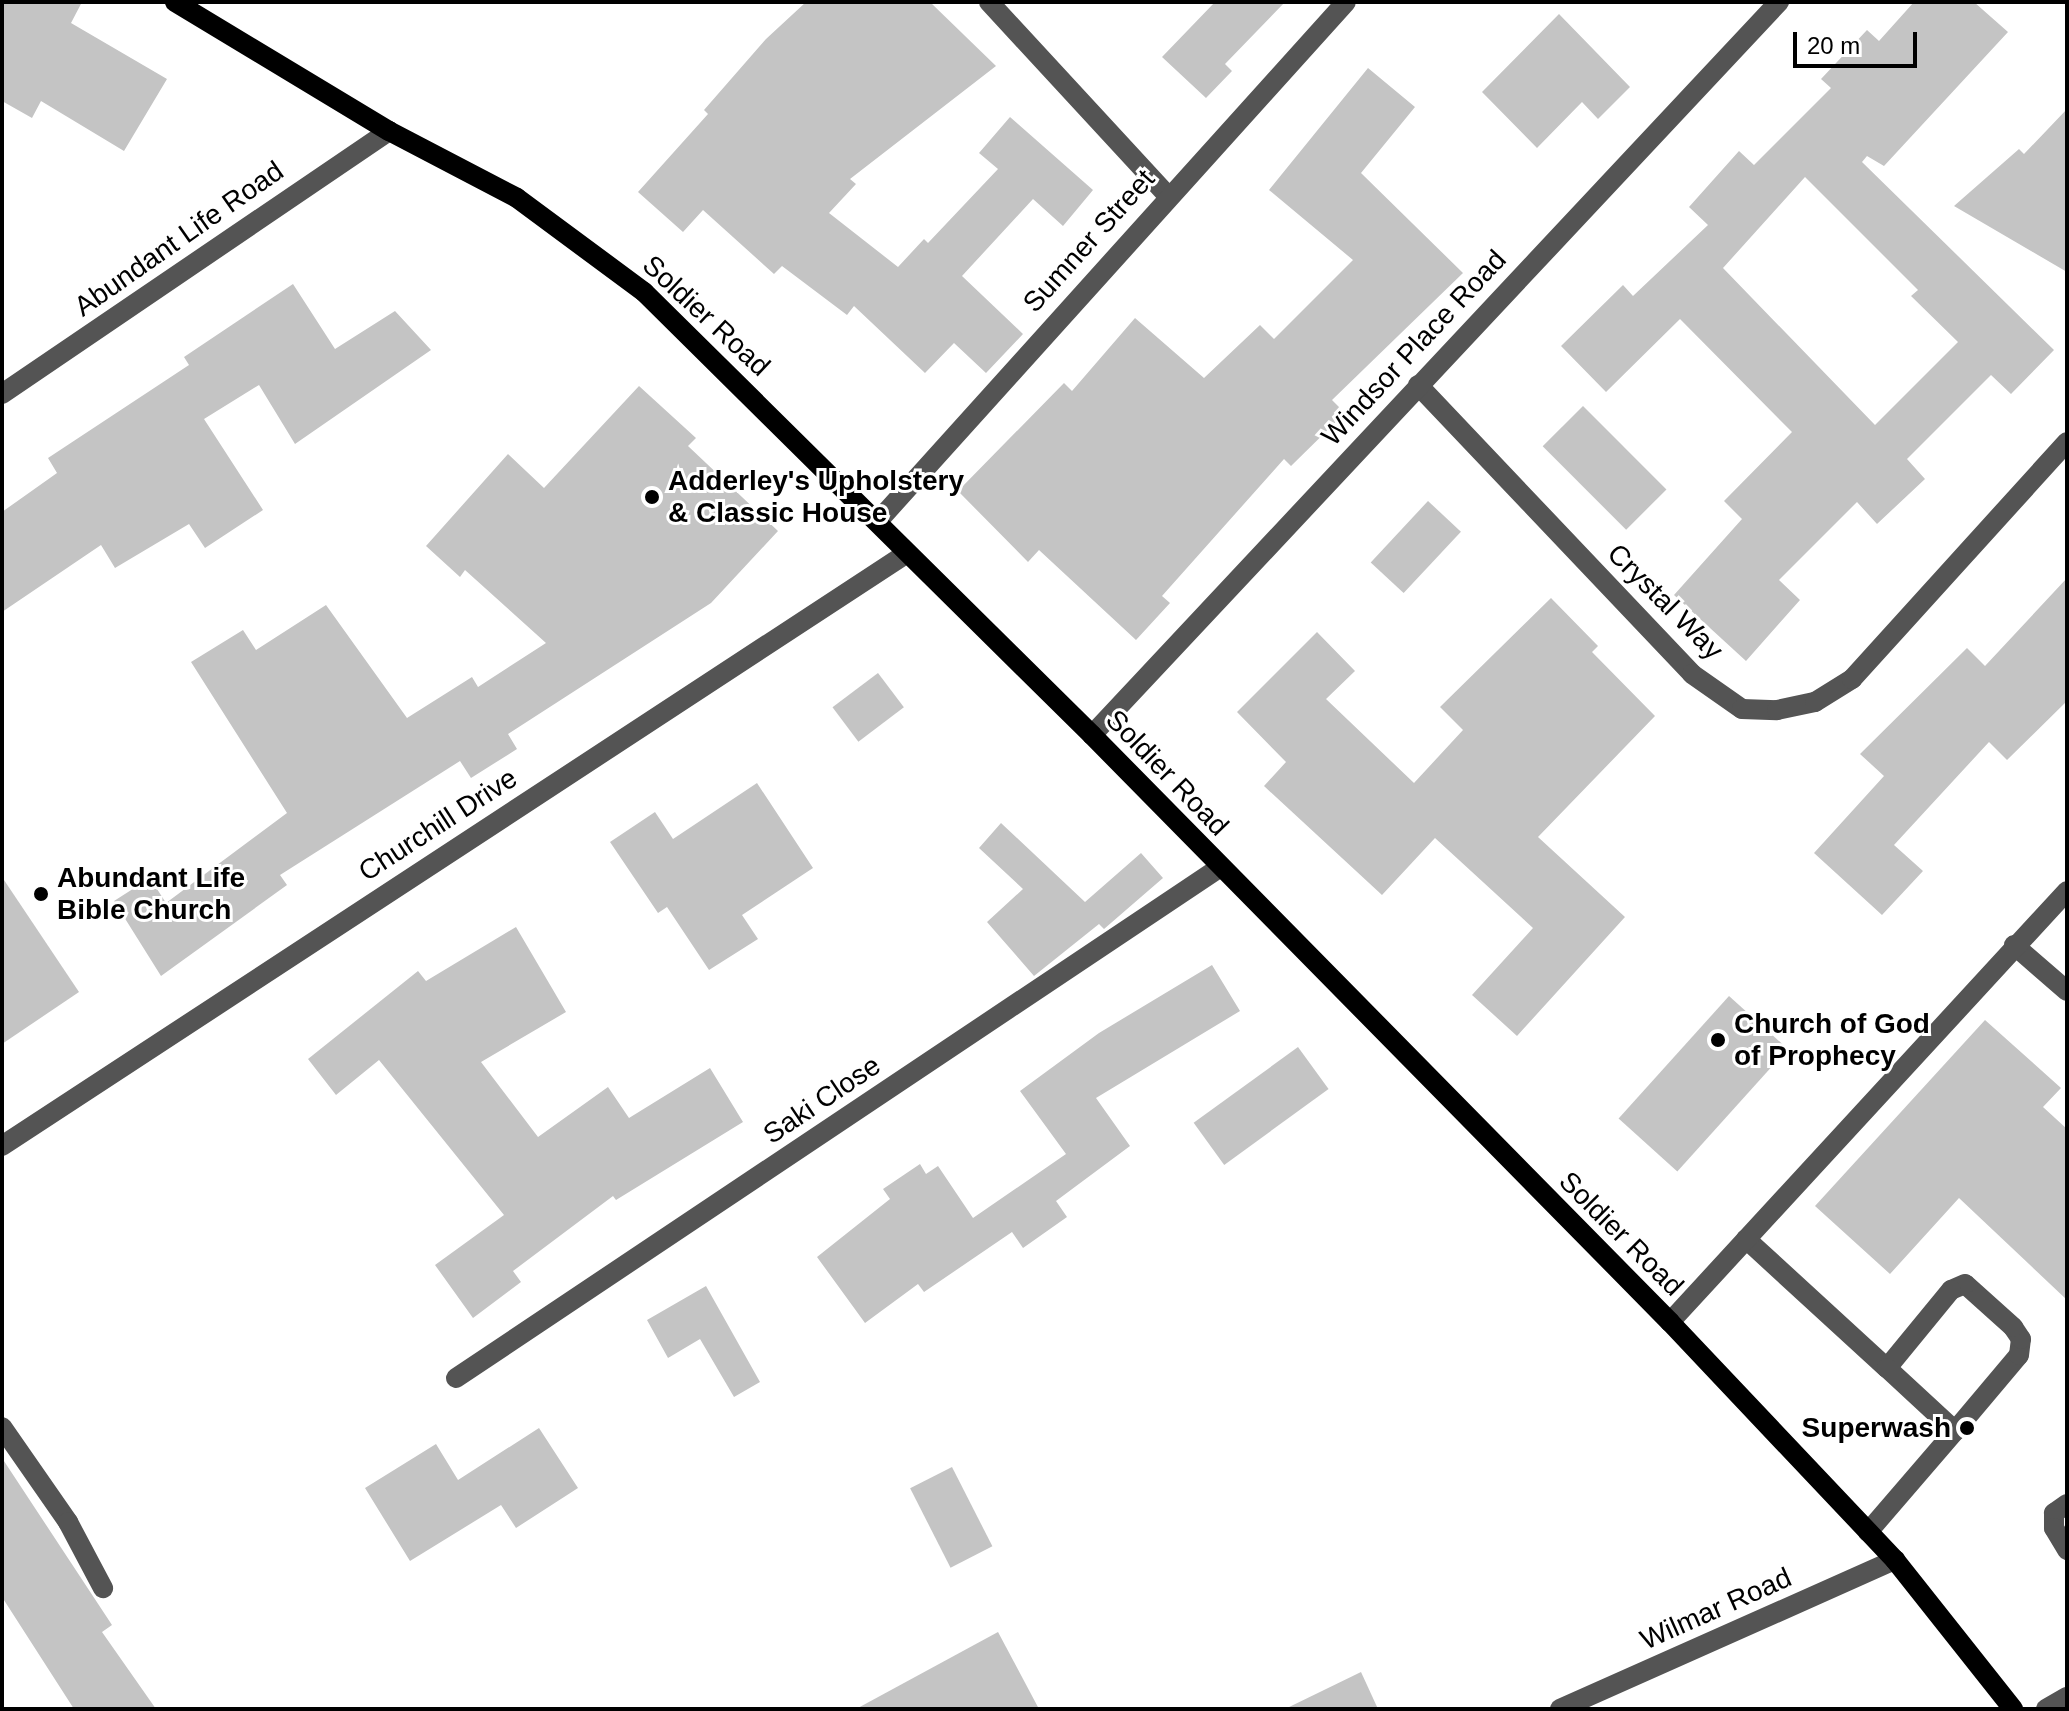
<!DOCTYPE html>
<html>
<head>
<meta charset="utf-8">
<style>
	body { margin:0 }
	#map { position:relative; width:2069px; height:1711px; overflow:hidden; background:#fff; font-family:Helvetica,sans-serif }
	div>[style] { position:absolute }
	[style*='--x'] { left:calc(var(--x)*1px); top:calc(var(--y)*1px); width:calc(var(--w)*1px); rotate:calc(var(--a)*1deg) }
	.building>* { inset:0; background:#c4c4c4; transform-origin:0 0 }
	.minor>* { height:20px; margin:-10px; padding:0 10px; transform-origin:10px; border-radius:10px; background:#545454 }
	.major>* { height:20px; margin:-10px; padding:0 10px; transform-origin:10px; border-radius:10px; background:#000 }
	.dots>* { width:22px; height:22px; translate:-50% -50%; box-sizing:border-box; border:4px solid #fff; border-radius:50% }
	span { translate:-50% -50%; white-space:nowrap; text-align:center; line-height:1.15; -webkit-text-stroke:6px #fff; paint-order:stroke }
	.street-label { font-size:28px; color:#000 }
	.poi-label { font-size:28px; color:#000; font-weight:700 }
	.left { translate:0 -50%; text-align:left }
	.right { translate:-100% -50%; text-align:right }
	.frame { position:absolute; inset:0; border:4px solid #000; pointer-events:none }
	.scale { position:absolute; left:1793px; top:32px; width:124px; height:36px; box-sizing:border-box; border:4px solid #000; border-top:0; padding-left:10px; font-size:24px; line-height:28px; white-space:nowrap; color:#000; -webkit-text-stroke:6px #fff; paint-order:stroke }
</style>
</head>
<body>
<div id="map">
	<div class="building">
		<div style="clip-path:polygon(2px 2px,82px 2px,71px 23px,167px 79px,124px 151px,41px 101px,32px 118px,2px 101px)"></div>
		<div style="clip-path:polygon(806px 2px,930px 2px,996px 66px,850px 179px,856px 184px,829px 213px,898px 267px,924px 239px,928px 243px,998px 169px,979px 153px,1010px 117px,1093px 190px,1063px 226px,1033px 199px,962px 276px,1023px 334px,986px 373px,954px 343px,925px 373px,854px 306px,847px 315px,782px 266px,774px 274px,703px 210px,683px 232px,638px 192px,708px 114px,704px 110px,766px 39px)"></div>
		<div style="clip-path:polygon(1215px 2px,1285px 2px,1225px 64px,1232px 71px,1206px 98px,1162px 57px)"></div>
		<div style="clip-path:polygon(evenodd,1914px 2px,1974px 2px,2008px 32px,1884px 166px,1867px 156px,1862px 162px,2054px 350px,2011px 394px,1991px 375px,1907px 459px,1925px 479px,1877px 524px,1857px 502px,1779px 580px,1800px 600px,1746px 661px,1674px 595px,1742px 519px,1724px 501px,1792px 432px,1680px 319px,1606px 392px,1561px 346px,1623px 285px,1633px 296px,1708px 225px,1689px 207px,1739px 151px,1754px 165px,1831px 88px,1821px 79px,1867px 30px,1879px 41px,1914px 2px,1805px 177px,1918px 290px,1911px 296px,1958px 342px,1875px 425px,1723px 268px,1805px 177px)"></div>
		<div style="clip-path:polygon(1559px 14px,1630px 87px,1598px 119px,1582px 102px,1537px 148px,1482px 92px)"></div>
		<div style="clip-path:polygon(1368px 68px,1415px 107px,1361px 173px,1463px 273px,1332px 400px,1345px 413px,1291px 466px,1284px 459px,1162px 596px,1170px 603px,1136px 640px,1039px 550px,1028px 562px,958px 491px,1064px 383px,1072px 391px,1135px 318px,1204px 378px,1260px 325px,1274px 339px,1353px 260px,1269px 190px)"></div>
		<div style="clip-path:polygon(2067px 109px,2067px 272px,1954px 206px,2019px 149px,2024px 154px)"></div>
		<div style="clip-path:polygon(293px 284px,335px 349px,395px 311px,431px 350px,295px 444px,259px 385px,204px 419px,263px 510px,205px 548px,189px 524px,115px 568px,101px 545px,2px 612px,2px 512px,57px 473px,48px 458px,189px 365px,184px 357px)"></div>
		<div style="clip-path:polygon(639px 386px,696px 438px,688px 446px,778px 531px,711px 603px,508px 734px,517px 749px,471px 778px,460px 761px,280px 875px,287px 885px,161px 976px,114px 901px,150px 878px,166px 903px,287px 813px,191px 662px,243px 630px,256px 650px,326px 605px,407px 718px,472px 677px,478px 687px,546px 643px,465px 570px,460px 577px,426px 546px,508px 454px,544px 488px)"></div>
		<div style="left:1583px;top:406px;width:118px;height:57px;rotate:45deg"></div>
		<div style="left:1428px;top:501px;width:45px;height:84px;rotate:43deg"></div>
		<div style="clip-path:polygon(2067px 578px,2067px 701px,2007px 760px,1989px 742px,1894px 845px,1923px 871px,1882px 915px,1814px 853px,1884px 776px,1860px 754px,1967px 648px,1985px 666px)"></div>
		<div style="clip-path:polygon(1551px 598px,1598px 646px,1592px 652px,1655px 716px,1538px 837px,1625px 917px,1517px 1036px,1472px 995px,1533px 928px,1435px 838px,1382px 895px,1264px 786px,1286px 762px,1237px 712px,1317px 632px,1355px 671px,1326px 699px,1414px 783px,1463px 730px,1440px 707px)"></div>
		<div style="left:878px;top:673px;width:43px;height:57px;rotate:53deg"></div>
		<div style="clip-path:polygon(757px 783px,813px 868px,742px 915px,758px 939px,709px 970px,667px 907px,658px 913px,610px 842px,655px 812px,673px 839px)"></div>
		<div style="clip-path:polygon(1001px 823px,1085px 902px,1141px 853px,1163px 878px,1104px 929px,1099px 924px,1034px 976px,987px 922px,1023px 889px,979px 848px)"></div>
		<div style="clip-path:polygon(2px 877px,79px 992px,2px 1044px)"></div>
		<div style="clip-path:polygon(516px 927px,566px 1012px,481px 1062px,538px 1137px,608px 1087px,629px 1118px,710px 1068px,743px 1122px,616px 1200px,613px 1196px,513px 1271px,521px 1282px,473px 1318px,435px 1265px,504px 1215px,379px 1060px,336px 1095px,308px 1059px,418px 971px,426px 981px)"></div>
		<div style="clip-path:polygon(1212px 965px,1240px 1011px,1096px 1098px,1130px 1146px,1056px 1201px,1067px 1217px,1023px 1248px,1012px 1232px,924px 1292px,918px 1284px,865px 1323px,817px 1257px,890px 1199px,883px 1189px,920px 1164px,926px 1174px,938px 1166px,973px 1218px,1066px 1154px,1020px 1091px,1099px 1033px)"></div>
		<div style="left:1729px;top:996px;width:79px;height:165px;rotate:42deg"></div>
		<div style="clip-path:polygon(1985px 1020px,2061px 1088px,2043px 1107px,2067px 1129px,2067px 1300px,1959px 1198px,1890px 1274px,1815px 1206px)"></div>
		<div style="left:1298px;top:1047px;width:52px;height:129px;rotate:54deg"></div>
		<div style="clip-path:polygon(706px 1286px,760px 1382px,734px 1397px,700px 1339px,668px 1358px,647px 1320px)"></div>
		<div style="clip-path:polygon(539px 1428px,578px 1488px,516px 1528px,501px 1505px,410px 1561px,365px 1488px,436px 1444px,458px 1480px)"></div>
		<div style="clip-path:polygon(2px 1458px,112px 1625px,102px 1632px,156px 1709px,74px 1709px,2px 1597px)"></div>
		<div style="left:952px;top:1467px;width:89px;height:47px;rotate:63deg"></div>
		<div style="clip-path:polygon(998px 1632px,1039px 1709px,856px 1709px)"></div>
		<div style="clip-path:polygon(1361px 1672px,1378px 1709px,1285px 1709px)"></div>
	</div>
	<div class="minor">
		<div style="--x:989;--y:2;--w:263;--a:47.3"></div>
		<div style="--x:1418;--y:385;--w:398;--a:46.5"></div>
		<div style="--x:1692;--y:674;--w:61;--a:35"></div>
		<div style="--x:1742;--y:709;--w:35;--a:2"></div>
		<div style="--x:1777;--y:710;--w:39;--a:-12"></div>
		<div style="--x:1815;--y:702;--w:44;--a:-31.9"></div>
		<div style="--x:1852;--y:679;--w:320;--a:-47.8"></div>
		<div style="--x:2;--y:394;--w:468;--a:-34.2"></div>
		<div style="--x:879;--y:520;--w:697;--a:-47.96"></div>
		<div style="--x:1092;--y:735;--w:1005;--a:-46.86"></div>
		<div style="--x:2014;--y:945;--w:70;--a:41"></div>
		<div style="--x:2;--y:1146;--w:1082;--a:-33.23"></div>
		<div style="--x:1746;--y:1239;--w:191;--a:42.5"></div>
		<div style="--x:1670;--y:1322;--w:586;--a:-47.35"></div>
		<div style="--x:456;--y:1378;--w:918;--a:-33.76"></div>
		<div style="--x:2;--y:1427;--w:116;--a:55.2"></div>
		<div style="--x:68;--y:1522;--w:75;--a:62.1"></div>
		<div style="--x:2067;--y:1504;--w:16;--a:145"></div>
		<div style="--x:2054;--y:1513;--w:15;--a:90"></div>
		<div style="--x:2054;--y:1528;--w:26;--a:59"></div>
		<div style="--x:1868;--y:1532;--w:133;--a:-49.3"></div>
		<div style="--x:1955;--y:1431;--w:99;--a:-49.9"></div>
		<div style="--x:2019;--y:1355;--w:16;--a:-83"></div>
		<div style="--x:2021;--y:1339;--w:14;--a:-124"></div>
		<div style="--x:2013;--y:1327;--w:64;--a:-138.1"></div>
		<div style="--x:1965;--y:1284;--w:15;--a:157"></div>
		<div style="--x:1951;--y:1290;--w:101;--a:129.4"></div>
		<div style="--x:1887;--y:1368;--w:93;--a:42.8"></div>
		<div style="--x:1560;--y:1709;--w:367;--a:-24"></div>
		<div style="--x:2046;--y:1709;--w:24;--a:-30"></div>
	</div>
	<div class="major">
		<div style="--x:175;--y:2;--w:250;--a:31.1"></div>
		<div style="--x:389;--y:131;--w:144;--a:27.6"></div>
		<div style="--x:517;--y:198;--w:158;--a:36.5"></div>
		<div style="--x:644;--y:292;--w:630;--a:44.68"></div>
		<div style="--x:1092;--y:735;--w:824;--a:45.44"></div>
		<div style="--x:1670;--y:1322;--w:328;--a:46.6"></div>
		<div style="--x:1895;--y:1560;--w:190;--a:51.6"></div>
	</div>
	<div class="dots">
		<div style="left:652px;top:497px;background:#000"></div>
		<div style="left:41px;top:894px;background:#000"></div>
		<div style="left:1718px;top:1040px;background:#000"></div>
		<div style="left:1967px;top:1428px;background:#000"></div>
	</div>
	<div class="street-label">
		<span style="left:179px;top:239px;rotate:-35deg">Abundant Life Road</span>
		<span style="left:1089px;top:241px;rotate:-48deg">Sumner Street</span>
		<span style="left:706px;top:316px;rotate:43deg">Soldier Road</span>
		<span style="left:1414px;top:348px;rotate:-47deg">Windsor Place Road</span>
		<span style="left:1665px;top:602px;rotate:45deg">Crystal Way</span>
		<span style="left:1167px;top:773px;rotate:46deg">Soldier Road</span>
		<span style="left:438px;top:825px;rotate:-33deg">Churchill Drive</span>
		<span style="left:822px;top:1100px;rotate:-34deg">Saki Close</span>
		<span style="left:1621px;top:1234px;rotate:45deg">Soldier Road</span>
		<span style="left:1716px;top:1609px;rotate:-24deg">Wilmar Road</span>
	</div>
	<div class="poi-label">
		<span class="left" style="left:668px;top:497px">Adderley's Upholstery<br>&amp; Classic House</span>
		<span class="left" style="left:57px;top:894px">Abundant Life<br>Bible Church</span>
		<span class="left" style="left:1734px;top:1040px">Church of God<br>of Prophecy</span>
		<span class="right" style="left:1951px;top:1428px">Superwash</span>
	</div>
	<div class="frame"></div>
	<div class="scale">20 m</div>
</div>
</body>
</html>
